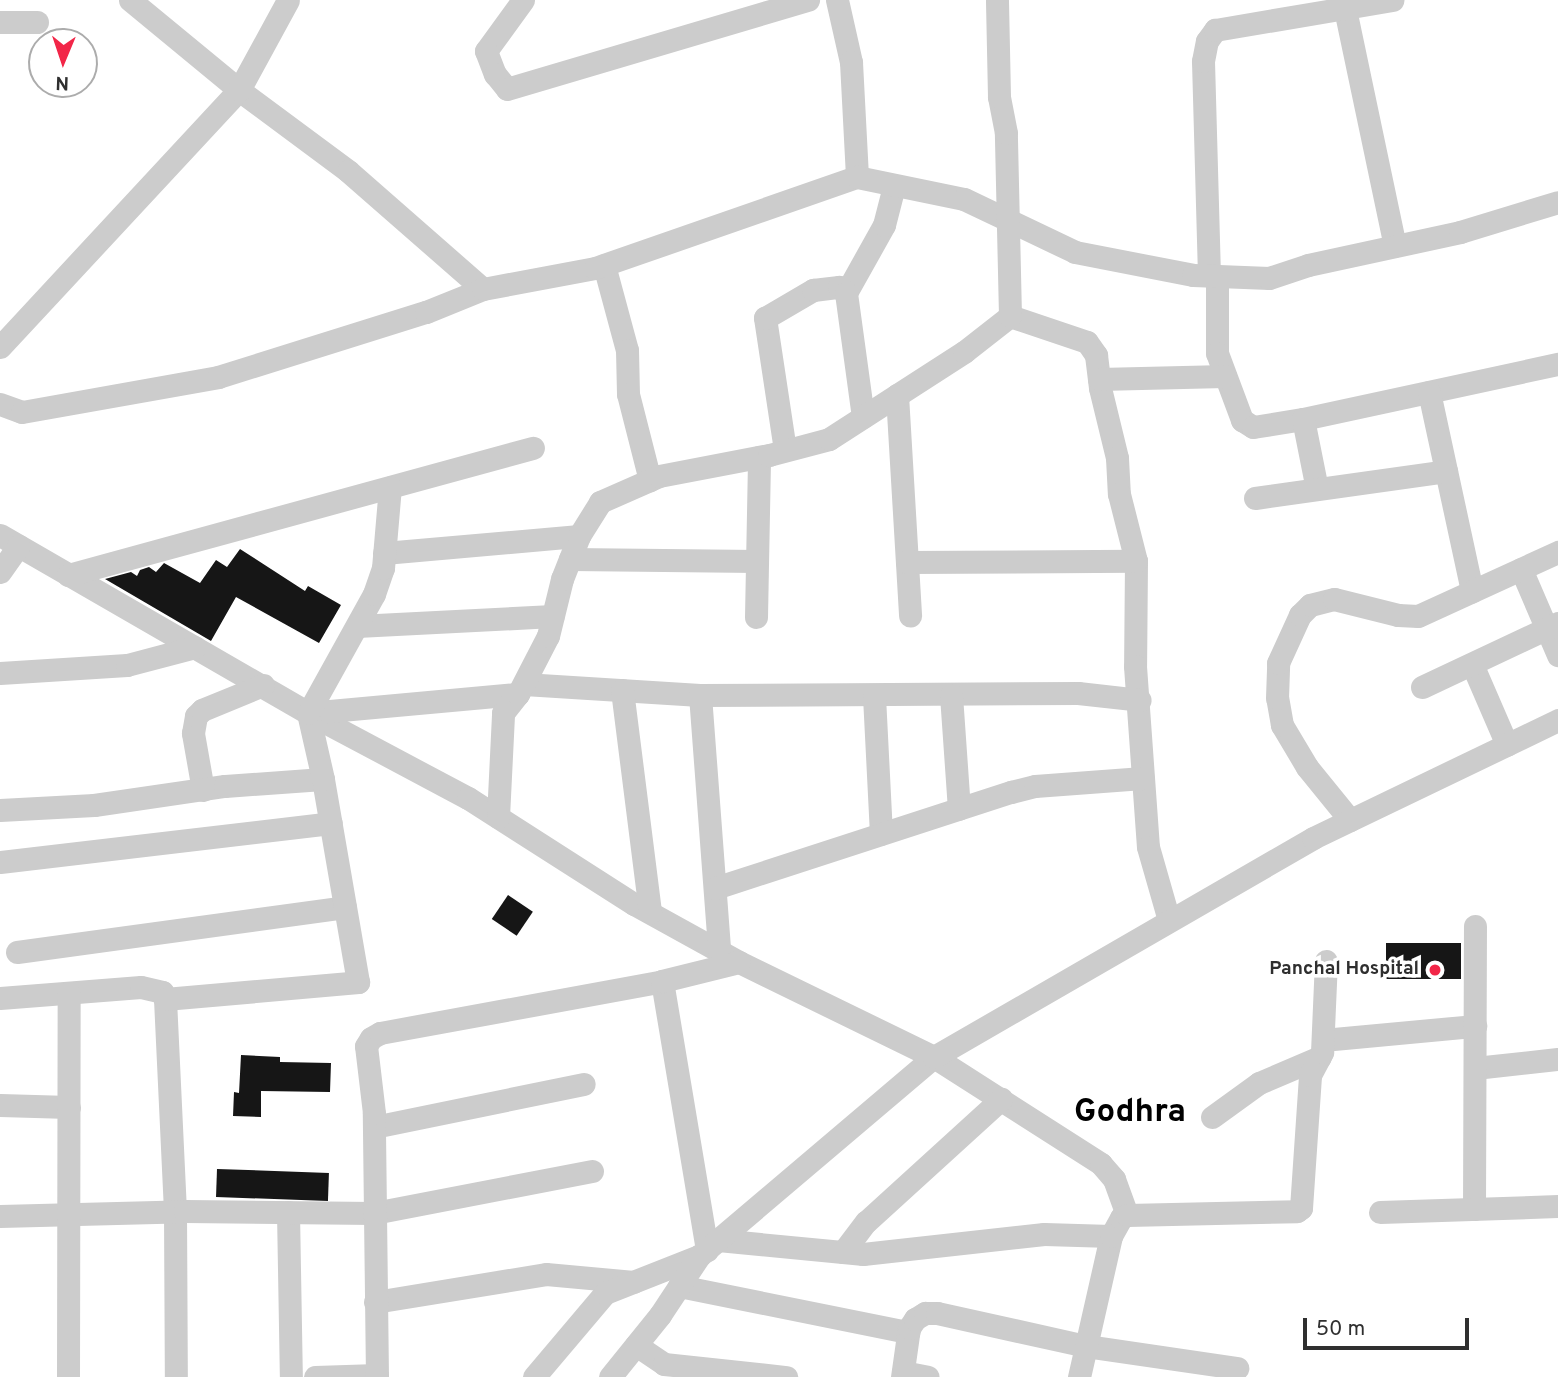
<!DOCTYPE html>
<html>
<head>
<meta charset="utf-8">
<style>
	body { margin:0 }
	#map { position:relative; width:1558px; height:1377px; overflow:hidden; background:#fff; font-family:Overpass,sans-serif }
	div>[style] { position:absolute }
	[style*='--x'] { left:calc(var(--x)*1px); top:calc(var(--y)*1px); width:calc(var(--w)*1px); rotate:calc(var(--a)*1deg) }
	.building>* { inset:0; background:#161616; transform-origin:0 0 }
	.minor>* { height:23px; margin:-11.5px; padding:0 11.5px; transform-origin:11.5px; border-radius:11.5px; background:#ccc }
	.dots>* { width:19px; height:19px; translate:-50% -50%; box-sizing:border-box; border:4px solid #fff; border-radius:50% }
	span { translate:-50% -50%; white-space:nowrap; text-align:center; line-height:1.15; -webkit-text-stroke:7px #fff; paint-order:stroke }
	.poi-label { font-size:19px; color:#2f2f2f; font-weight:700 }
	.right { translate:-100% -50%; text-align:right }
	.town-label { font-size:33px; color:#000; font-weight:700 }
	.north { position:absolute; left:28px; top:28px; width:70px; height:70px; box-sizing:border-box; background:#fff; border:2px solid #acacac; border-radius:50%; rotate:182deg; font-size:19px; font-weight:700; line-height:28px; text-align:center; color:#2f2f2f }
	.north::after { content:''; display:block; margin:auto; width:24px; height:32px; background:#f22648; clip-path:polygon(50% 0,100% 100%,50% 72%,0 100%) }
	.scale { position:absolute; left:1303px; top:1318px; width:166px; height:32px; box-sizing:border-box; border:4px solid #2f2f2f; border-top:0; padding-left:9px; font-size:21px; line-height:24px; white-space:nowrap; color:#2f2f2f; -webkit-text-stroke:5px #fff; paint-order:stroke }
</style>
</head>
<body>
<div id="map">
	<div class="building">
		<div style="clip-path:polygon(240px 549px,305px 591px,308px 586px,341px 605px,319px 643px,236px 597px,211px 641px,105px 579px,131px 572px,137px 576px,140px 570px,149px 567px,156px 572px,164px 563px,200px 583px,216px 560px,227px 567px)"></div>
		<div style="left:508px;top:895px;width:30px;height:29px;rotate:34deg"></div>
		<div style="left:1461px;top:943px;width:36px;height:75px;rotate:90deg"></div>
		<div style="clip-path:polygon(241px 1055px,280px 1057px,280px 1062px,331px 1063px,330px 1092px,261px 1091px,261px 1117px,233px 1116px,234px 1092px,239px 1093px)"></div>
		<div style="left:217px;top:1169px;width:112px;height:28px;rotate:2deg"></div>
	</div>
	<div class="minor">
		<div style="--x:130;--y:0;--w:141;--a:39.5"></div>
		<div style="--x:239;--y:90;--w:136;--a:36.6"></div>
		<div style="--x:348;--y:171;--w:179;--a:41.2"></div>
		<div style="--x:523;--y:0;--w:63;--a:126"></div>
		<div style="--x:486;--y:51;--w:25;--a:69"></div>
		<div style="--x:495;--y:74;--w:19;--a:51"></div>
		<div style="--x:507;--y:89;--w:314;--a:-16.5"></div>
		<div style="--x:837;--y:0;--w:64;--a:77.3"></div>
		<div style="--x:851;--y:62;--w:115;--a:87"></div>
		<div style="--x:1345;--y:9;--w:242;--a:78.1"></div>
		<div style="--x:0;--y:22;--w:37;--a:0"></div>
		<div style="--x:604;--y:265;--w:88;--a:74.9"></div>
		<div style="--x:627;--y:350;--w:44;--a:88.7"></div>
		<div style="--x:628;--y:394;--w:89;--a:75.7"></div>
		<div style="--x:1209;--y:276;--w:215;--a:-91.6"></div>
		<div style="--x:1203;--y:61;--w:20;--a:-79"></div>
		<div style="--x:1207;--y:41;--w:14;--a:-54"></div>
		<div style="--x:1215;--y:30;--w:180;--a:-9.6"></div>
		<div style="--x:1217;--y:276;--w:77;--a:90"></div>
		<div style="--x:1217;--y:353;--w:72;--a:69.5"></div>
		<div style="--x:1242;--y:420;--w:13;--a:32"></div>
		<div style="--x:1253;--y:427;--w:51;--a:-9.1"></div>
		<div style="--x:1303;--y:419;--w:261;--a:-12.2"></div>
		<div style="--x:846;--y:293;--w:78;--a:-60.8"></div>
		<div style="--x:884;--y:225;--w:40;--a:-75.6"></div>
		<div style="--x:1010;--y:316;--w:81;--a:18.7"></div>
		<div style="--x:1087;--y:342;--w:16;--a:55"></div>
		<div style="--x:1096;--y:355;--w:33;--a:83"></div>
		<div style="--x:1100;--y:388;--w:72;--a:76.3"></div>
		<div style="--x:1117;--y:458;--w:36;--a:87"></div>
		<div style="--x:1119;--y:494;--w:69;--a:75.8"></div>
		<div style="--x:1136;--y:561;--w:105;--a:90.5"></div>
		<div style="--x:1135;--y:666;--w:181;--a:85.9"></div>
		<div style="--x:1148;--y:847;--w:76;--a:74"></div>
		<div style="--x:0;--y:347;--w:351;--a:-47.1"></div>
		<div style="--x:239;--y:90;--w:102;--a:-61.4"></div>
		<div style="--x:1099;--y:379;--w:126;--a:-1.4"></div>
		<div style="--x:1429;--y:392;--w:204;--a:77.8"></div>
		<div style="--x:897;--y:395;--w:221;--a:86.6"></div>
		<div style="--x:0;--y:404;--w:23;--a:20"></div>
		<div style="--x:22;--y:412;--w:199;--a:-10.1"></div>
		<div style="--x:218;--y:377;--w:218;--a:-17.4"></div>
		<div style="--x:426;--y:312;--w:61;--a:-22"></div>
		<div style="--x:483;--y:289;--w:114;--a:-10.6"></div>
		<div style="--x:595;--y:268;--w:277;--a:-19.2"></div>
		<div style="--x:857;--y:177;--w:109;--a:11.6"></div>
		<div style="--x:964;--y:199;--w:123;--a:25.5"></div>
		<div style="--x:1075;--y:252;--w:120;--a:11"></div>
		<div style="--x:1193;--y:275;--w:76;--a:2.3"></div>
		<div style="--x:1269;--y:278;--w:41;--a:-18.4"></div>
		<div style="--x:1308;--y:265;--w:156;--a:-12.2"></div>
		<div style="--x:1460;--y:232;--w:102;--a:-17"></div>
		<div style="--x:1303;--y:419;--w:71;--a:78.7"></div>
		<div style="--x:785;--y:450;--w:134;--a:-98.6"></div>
		<div style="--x:765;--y:318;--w:56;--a:-30.3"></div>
		<div style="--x:813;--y:290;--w:26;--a:-7"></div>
		<div style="--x:839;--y:287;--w:9;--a:41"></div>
		<div style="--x:846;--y:293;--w:125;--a:82.2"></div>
		<div style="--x:1255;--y:498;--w:193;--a:-8"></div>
		<div style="--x:0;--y:535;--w:356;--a:30"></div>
		<div style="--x:308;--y:713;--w:181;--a:28"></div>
		<div style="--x:468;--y:798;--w:197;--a:32.6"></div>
		<div style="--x:634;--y:904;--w:120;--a:28.9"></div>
		<div style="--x:739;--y:962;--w:217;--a:26"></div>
		<div style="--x:934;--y:1057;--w:198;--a:32.6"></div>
		<div style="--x:1101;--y:1164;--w:20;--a:49"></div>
		<div style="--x:1114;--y:1179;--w:38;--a:70"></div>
		<div style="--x:384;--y:553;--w:196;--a:-5"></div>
		<div style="--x:570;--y:559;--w:187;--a:0.6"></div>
		<div style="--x:907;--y:562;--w:229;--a:-0.3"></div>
		<div style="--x:1521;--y:569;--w:94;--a:66.7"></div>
		<div style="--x:0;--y:572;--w:32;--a:-55"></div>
		<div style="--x:68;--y:575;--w:482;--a:-15.3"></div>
		<div style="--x:756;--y:617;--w:160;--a:-88.9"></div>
		<div style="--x:357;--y:626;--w:196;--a:-2.9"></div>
		<div style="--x:1472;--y:664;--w:88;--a:66.6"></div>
		<div style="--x:0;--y:673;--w:127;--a:-3.6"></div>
		<div style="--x:127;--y:665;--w:70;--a:-14.8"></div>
		<div style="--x:524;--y:684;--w:176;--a:3.6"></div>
		<div style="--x:700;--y:695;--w:378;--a:-0.3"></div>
		<div style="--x:1078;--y:693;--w:62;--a:6.4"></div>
		<div style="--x:1422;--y:687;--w:150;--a:-25.2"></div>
		<div style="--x:622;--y:690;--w:224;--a:82.8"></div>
		<div style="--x:700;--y:695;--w:255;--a:85.7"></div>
		<div style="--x:951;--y:695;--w:114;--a:86"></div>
		<div style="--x:874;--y:696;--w:138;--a:87.1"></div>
		<div style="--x:308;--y:713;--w:211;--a:-5.2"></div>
		<div style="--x:203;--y:790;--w:58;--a:-100"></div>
		<div style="--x:193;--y:733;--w:17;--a:-80"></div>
		<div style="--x:196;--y:716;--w:8;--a:-45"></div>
		<div style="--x:202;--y:710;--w:66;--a:-22.3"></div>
		<div style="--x:0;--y:810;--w:94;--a:-3"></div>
		<div style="--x:94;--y:805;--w:132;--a:-8.3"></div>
		<div style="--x:225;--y:786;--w:98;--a:-4.1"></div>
		<div style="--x:498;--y:817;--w:104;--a:-87.2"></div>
		<div style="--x:503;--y:713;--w:24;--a:-52"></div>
		<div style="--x:518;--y:694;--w:65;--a:-62.7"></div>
		<div style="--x:548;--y:636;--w:59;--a:-76.2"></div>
		<div style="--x:562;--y:579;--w:46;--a:-68.4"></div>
		<div style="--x:579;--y:536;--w:40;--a:-58"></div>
		<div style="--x:600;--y:502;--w:64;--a:-23.8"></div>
		<div style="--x:659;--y:476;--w:112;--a:-10.8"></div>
		<div style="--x:769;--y:455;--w:62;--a:-14.9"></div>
		<div style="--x:829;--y:439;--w:161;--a:-32.8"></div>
		<div style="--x:964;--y:352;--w:58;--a:-38"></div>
		<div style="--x:1010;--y:316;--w:183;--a:-91.3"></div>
		<div style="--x:1006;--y:133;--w:37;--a:-101"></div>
		<div style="--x:999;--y:97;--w:97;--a:-91.2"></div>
		<div style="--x:1350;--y:820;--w:68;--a:-129.1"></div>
		<div style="--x:1307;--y:767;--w:49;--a:-120.8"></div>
		<div style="--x:1282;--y:725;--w:27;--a:-100"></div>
		<div style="--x:1277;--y:698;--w:35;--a:-88"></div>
		<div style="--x:1278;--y:663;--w:53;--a:-65.4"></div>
		<div style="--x:1300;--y:615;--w:14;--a:-45"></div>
		<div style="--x:1310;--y:605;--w:25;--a:-14"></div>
		<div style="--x:1334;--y:599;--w:66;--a:14"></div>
		<div style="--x:1398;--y:615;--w:20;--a:3"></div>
		<div style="--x:1418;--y:616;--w:154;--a:-24.6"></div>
		<div style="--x:0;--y:862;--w:333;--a:-6.7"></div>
		<div style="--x:715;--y:888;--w:311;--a:-18"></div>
		<div style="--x:1011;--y:792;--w:25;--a:-14"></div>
		<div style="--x:1035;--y:786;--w:108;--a:-4.2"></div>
		<div style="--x:17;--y:952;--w:331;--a:-7.8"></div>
		<div style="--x:662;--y:981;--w:273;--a:80.5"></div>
		<div style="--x:0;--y:998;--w:141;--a:-4.5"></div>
		<div style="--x:141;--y:987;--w:22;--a:13"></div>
		<div style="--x:162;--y:992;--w:8;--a:67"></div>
		<div style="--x:165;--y:999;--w:213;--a:87.3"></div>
		<div style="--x:175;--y:1212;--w:165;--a:89.7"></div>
		<div style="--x:165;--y:999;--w:194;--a:-5"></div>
		<div style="--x:358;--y:982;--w:206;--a:-99.8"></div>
		<div style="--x:323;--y:779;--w:68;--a:-102.8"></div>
		<div style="--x:308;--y:713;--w:136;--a:-61"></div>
		<div style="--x:374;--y:594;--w:28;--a:-71"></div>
		<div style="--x:383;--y:568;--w:81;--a:-85.1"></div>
		<div style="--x:1323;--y:1040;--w:153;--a:-5.3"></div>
		<div style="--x:1475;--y:1068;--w:83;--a:-6.2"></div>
		<div style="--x:0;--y:1105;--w:69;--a:1.7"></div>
		<div style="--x:1212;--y:1117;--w:58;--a:-35.9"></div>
		<div style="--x:1259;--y:1083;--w:66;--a:-23.1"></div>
		<div style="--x:374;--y:1127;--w:214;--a:-11.6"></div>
		<div style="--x:1474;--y:1209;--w:283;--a:-89.8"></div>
		<div style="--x:288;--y:1212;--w:165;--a:89"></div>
		<div style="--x:1380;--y:1212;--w:178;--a:-1.9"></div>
		<div style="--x:0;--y:1216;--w:185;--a:-1.5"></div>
		<div style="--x:185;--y:1211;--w:189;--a:0.6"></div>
		<div style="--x:374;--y:1213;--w:222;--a:-10.9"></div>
		<div style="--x:718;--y:1240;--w:146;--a:5.5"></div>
		<div style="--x:863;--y:1254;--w:182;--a:-6.3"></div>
		<div style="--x:1044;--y:1234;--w:67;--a:1.7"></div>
		<div style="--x:843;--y:1252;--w:38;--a:-53"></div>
		<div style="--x:866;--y:1222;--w:183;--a:-42.3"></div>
		<div style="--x:679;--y:1286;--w:234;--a:11.4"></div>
		<div style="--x:375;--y:1302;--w:173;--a:-9.3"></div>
		<div style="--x:546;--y:1274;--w:88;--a:5.2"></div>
		<div style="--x:636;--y:1345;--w:34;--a:34"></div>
		<div style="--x:664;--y:1364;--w:123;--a:6.1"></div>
		<div style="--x:903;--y:1372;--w:25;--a:11"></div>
		<div style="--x:68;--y:1377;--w:384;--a:-89.9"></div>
		<div style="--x:315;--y:1377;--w:62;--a:-1.8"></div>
		<div style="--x:377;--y:1377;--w:264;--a:-90.7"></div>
		<div style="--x:374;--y:1113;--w:67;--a:-96.8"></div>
		<div style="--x:366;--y:1046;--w:9;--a:-58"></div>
		<div style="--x:371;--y:1038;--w:10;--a:-29"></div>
		<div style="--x:380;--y:1033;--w:287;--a:-10.4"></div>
		<div style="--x:662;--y:981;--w:79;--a:-13.9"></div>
		<div style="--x:534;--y:1377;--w:110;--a:-49.8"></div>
		<div style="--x:605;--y:1293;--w:101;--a:-21.5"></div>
		<div style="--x:610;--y:1377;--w:80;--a:-51.1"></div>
		<div style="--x:660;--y:1315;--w:71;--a:-56.5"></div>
		<div style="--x:699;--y:1256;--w:308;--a:-40.3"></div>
		<div style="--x:934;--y:1057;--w:438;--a:-30"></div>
		<div style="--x:1313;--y:838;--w:272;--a:-25.7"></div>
		<div style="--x:902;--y:1377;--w:49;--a:-81.9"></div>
		<div style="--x:909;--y:1328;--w:11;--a:-56"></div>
		<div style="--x:915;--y:1319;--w:12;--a:-31"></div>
		<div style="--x:925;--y:1313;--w:12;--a:0"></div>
		<div style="--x:937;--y:1313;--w:153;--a:12.5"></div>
		<div style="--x:1086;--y:1346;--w:153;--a:8.3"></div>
		<div style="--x:1079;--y:1377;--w:145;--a:-77.2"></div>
		<div style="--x:1111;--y:1236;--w:21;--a:-61"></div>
		<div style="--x:1121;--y:1218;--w:7;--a:-27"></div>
		<div style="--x:1127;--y:1215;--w:170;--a:-1.3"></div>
		<div style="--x:1297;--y:1211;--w:5;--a:-37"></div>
		<div style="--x:1301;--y:1208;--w:133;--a:-86.1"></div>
		<div style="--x:1310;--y:1075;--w:26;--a:-62"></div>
		<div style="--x:1322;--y:1052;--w:91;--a:-87.5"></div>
	</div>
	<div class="dots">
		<div style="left:1435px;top:970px;background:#f22648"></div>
	</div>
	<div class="poi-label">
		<span class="right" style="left:1419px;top:970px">Panchal Hospital</span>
	</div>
	<div class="town-label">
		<span style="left:1130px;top:1114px">Godhra</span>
	</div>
	<div class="north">N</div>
	<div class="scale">50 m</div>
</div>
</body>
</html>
